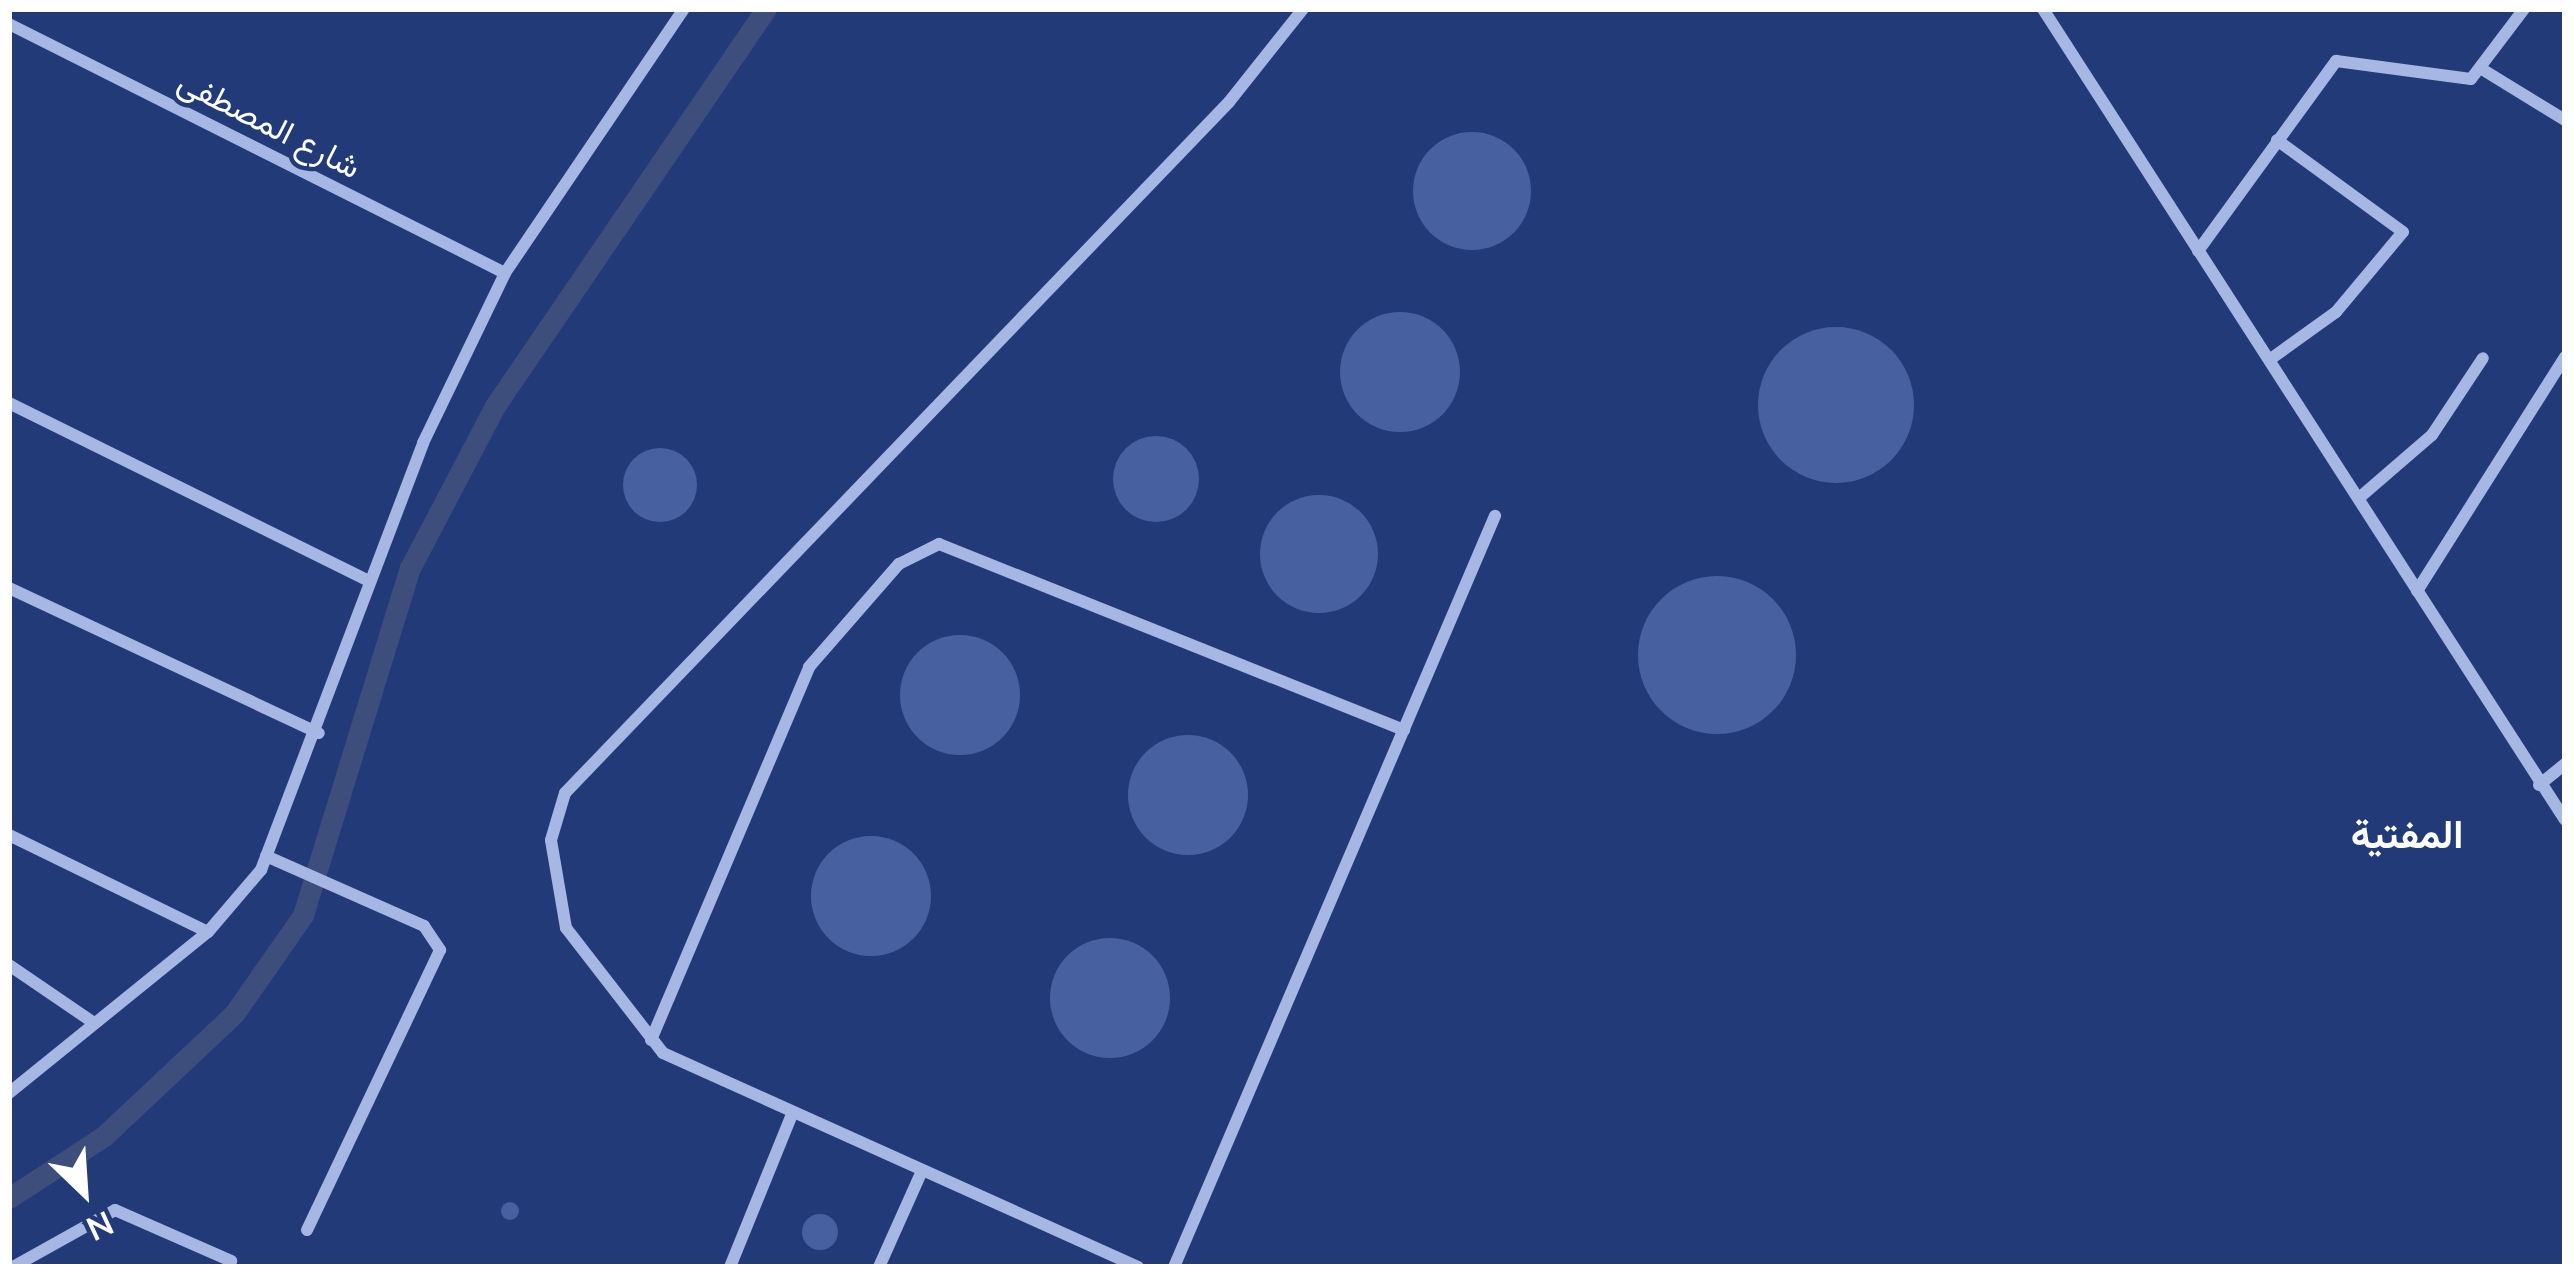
<!DOCTYPE html>
<html>
<head>
<meta charset="utf-8">
<style>
	body { margin:0 }
	#map { position:relative; width:2574px; height:1276px; overflow:hidden; background:#233a79; font-family:"Nunito Sans",Vazirmatn,sans-serif }
	div>[style] { position:absolute }
	[style*='--x'] { left:calc(var(--x)*1px); top:calc(var(--y)*1px); width:calc(var(--w)*1px); rotate:calc(var(--a)*1deg) }
	.canal>* { height:21px; margin:-10.5px; padding:0 10.5px; transform-origin:10.5px; border-radius:10.5px; background:#3d4e7d }
	.building>* { inset:0; background:#4761a0 }
	.round { border-radius:50% }
	.minor>* { height:12px; margin:-6px; padding:0 6px; transform-origin:6px; border-radius:6px; background:#a6b7e4 }
	span { translate:-50% -50%; white-space:nowrap; text-align:center; line-height:1.15; -webkit-text-stroke:9px #233a79; paint-order:stroke }
	.street-label { font-size:33px; color:#fff }
	.quarter-label { font-size:39px; color:#fff; font-weight:700 }
	.frame { position:absolute; inset:0; border:12px solid #fff; pointer-events:none }
	.north { position:absolute; left:24px; top:1132px; width:120px; height:120px; -webkit-text-stroke:9px #233a79; paint-order:stroke; rotate:155deg; font-size:33px; font-weight:700; line-height:48px; text-align:center; color:#fff }
	.north::after { content:''; display:block; margin:auto; width:42px; height:54px; background:#fff; clip-path:polygon(50% 0,100% 100%,50% 72%,0 100%) }
</style>
</head>
<body>
<div id="map">
	<div class="canal">
		<div style="--x:9;--y:1198;--w:113;--a:-33.1"></div>
		<div style="--x:104;--y:1136;--w:178;--a:-43.2"></div>
		<div style="--x:234;--y:1014;--w:121;--a:-55.1"></div>
		<div style="--x:303;--y:915;--w:363;--a:-72.9"></div>
		<div style="--x:410;--y:568;--w:183;--a:-62.3"></div>
		<div style="--x:495;--y:406;--w:481;--a:-55.7"></div>
	</div>
	<div class="building">
		<div class="round" style="left:1413px;top:132px;width:118px;height:118px"></div>
		<div class="round" style="left:1340px;top:312px;width:120px;height:120px"></div>
		<div class="round" style="left:1758px;top:327px;width:156px;height:156px"></div>
		<div class="round" style="left:1113px;top:436px;width:86px;height:86px"></div>
		<div class="round" style="left:623px;top:448px;width:74px;height:74px"></div>
		<div class="round" style="left:1260px;top:495px;width:118px;height:118px"></div>
		<div class="round" style="left:1638px;top:576px;width:158px;height:158px"></div>
		<div class="round" style="left:900px;top:635px;width:120px;height:120px"></div>
		<div class="round" style="left:1128px;top:735px;width:120px;height:120px"></div>
		<div class="round" style="left:811px;top:836px;width:120px;height:120px"></div>
		<div class="round" style="left:1050px;top:938px;width:120px;height:120px"></div>
		<div class="round" style="left:501px;top:1202px;width:18px;height:18px"></div>
		<div class="round" style="left:802px;top:1214px;width:36px;height:36px"></div>
	</div>
	<div class="minor">
		<div style="--x:2043;--y:9;--w:964;--a:57.23"></div>
		<div style="--x:9;--y:24;--w:555;--a:26.66"></div>
		<div style="--x:2485;--y:71;--w:94;--a:31.5"></div>
		<div style="--x:2198;--y:251;--w:235;--a:-54"></div>
		<div style="--x:2336;--y:61;--w:136;--a:7.6"></div>
		<div style="--x:2471;--y:79;--w:88;--a:-52.9"></div>
		<div style="--x:2272;--y:358;--w:79;--a:-35.7"></div>
		<div style="--x:2336;--y:312;--w:104;--a:-50.1"></div>
		<div style="--x:2403;--y:232;--w:156;--a:-143.9"></div>
		<div style="--x:9;--y:403;--w:399;--a:26.3"></div>
		<div style="--x:2359;--y:498;--w:96;--a:-40.8"></div>
		<div style="--x:2432;--y:435;--w:92;--a:-56.5"></div>
		<div style="--x:9;--y:588;--w:342;--a:25.1"></div>
		<div style="--x:2417;--y:591;--w:277;--a:-57.7"></div>
		<div style="--x:2539;--y:785;--w:33;--a:-39"></div>
		<div style="--x:9;--y:835;--w:221;--a:26"></div>
		<div style="--x:266;--y:856;--w:173;--a:23.9"></div>
		<div style="--x:424;--y:926;--w:29;--a:56"></div>
		<div style="--x:440;--y:950;--w:310;--a:115.4"></div>
		<div style="--x:9;--y:965;--w:103;--a:34.3"></div>
		<div style="--x:651;--y:1040;--w:405;--a:-67"></div>
		<div style="--x:809;--y:667;--w:137;--a:-48.9"></div>
		<div style="--x:899;--y:564;--w:45;--a:-26.6"></div>
		<div style="--x:939;--y:544;--w:501;--a:21.8"></div>
		<div style="--x:9;--y:1093;--w:256;--a:-39"></div>
		<div style="--x:208;--y:932;--w:82;--a:-49.5"></div>
		<div style="--x:261;--y:870;--w:457;--a:-69.2"></div>
		<div style="--x:423;--y:443;--w:189;--a:-64.2"></div>
		<div style="--x:505;--y:273;--w:319;--a:-55.9"></div>
		<div style="--x:13;--y:1267;--w:117;--a:-29.2"></div>
		<div style="--x:115;--y:1210;--w:127;--a:23.7"></div>
		<div style="--x:730;--y:1267;--w:165;--a:-67.9"></div>
		<div style="--x:879;--y:1267;--w:105;--a:-65.9"></div>
		<div style="--x:1138;--y:1267;--w:521;--a:-155.75"></div>
		<div style="--x:663;--y:1053;--w:158;--a:-127.8"></div>
		<div style="--x:566;--y:928;--w:89;--a:-99.7"></div>
		<div style="--x:551;--y:840;--w:49;--a:-73.4"></div>
		<div style="--x:565;--y:793;--w:958;--a:-46.14"></div>
		<div style="--x:1229;--y:102;--w:119;--a:-51.5"></div>
		<div style="--x:1174;--y:1267;--w:817;--a:-66.86"></div>
	</div>
	<div class="street-label">
		<span style="left:269px;top:125px;rotate:27deg">شارع المصطفى</span>
	</div>
	<div class="quarter-label">
		<span style="left:2407px;top:836px">المفتية</span>
	</div>
	<div class="frame"></div>
	<div class="north">N</div>
</div>
</body>
</html>
